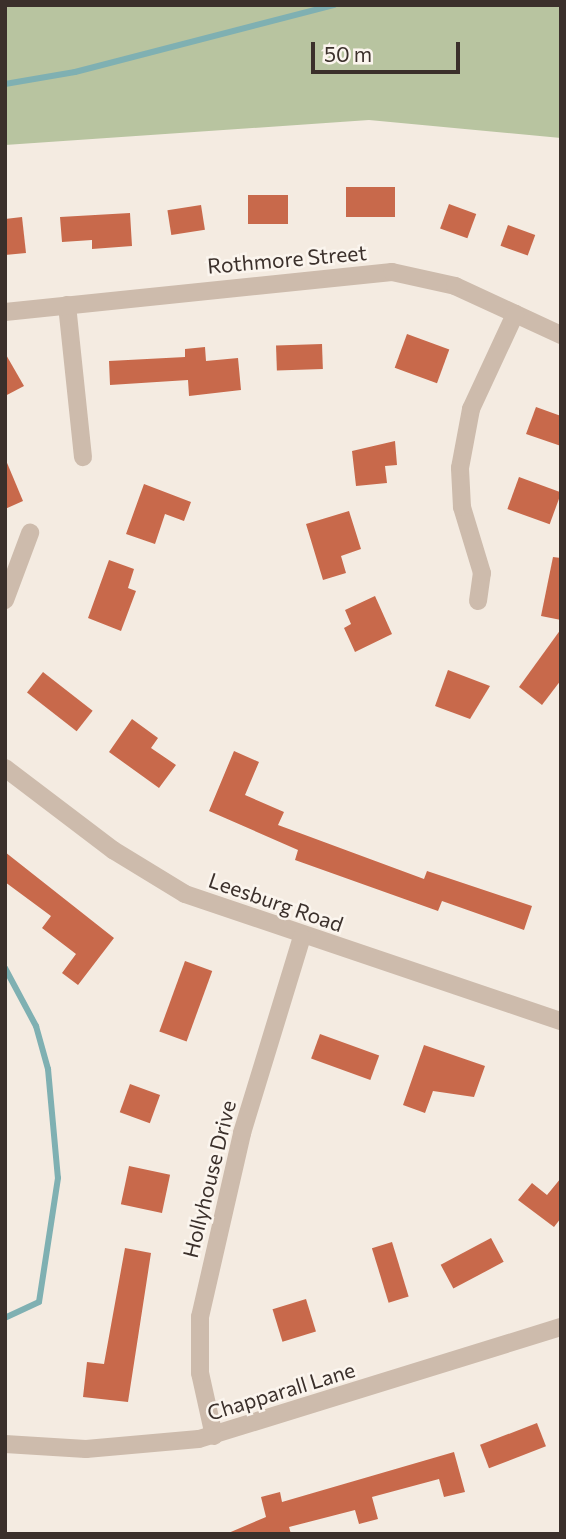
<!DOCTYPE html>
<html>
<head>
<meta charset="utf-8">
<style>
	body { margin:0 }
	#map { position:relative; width:566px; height:1539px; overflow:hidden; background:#f4ebe1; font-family:Commissioner,sans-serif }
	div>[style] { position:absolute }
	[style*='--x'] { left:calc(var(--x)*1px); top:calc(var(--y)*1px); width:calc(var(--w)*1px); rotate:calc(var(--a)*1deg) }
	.green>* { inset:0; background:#b8c4a0 }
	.stream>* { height:6px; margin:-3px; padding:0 3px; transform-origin:3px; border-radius:3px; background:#7fb0b2 }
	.building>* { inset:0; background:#c8694b; transform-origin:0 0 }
	.minor>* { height:18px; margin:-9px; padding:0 9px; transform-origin:9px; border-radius:9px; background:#cdbbac }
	span { translate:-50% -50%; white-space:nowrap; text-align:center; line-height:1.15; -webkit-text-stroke:5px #fbf5ee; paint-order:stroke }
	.street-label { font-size:21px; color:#3b302b }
	.frame { position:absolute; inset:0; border:7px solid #3b302b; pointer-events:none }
	.scale { position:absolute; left:311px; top:42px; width:149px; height:32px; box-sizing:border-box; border:4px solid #3b302b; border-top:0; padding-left:9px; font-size:21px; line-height:24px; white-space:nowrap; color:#3b302b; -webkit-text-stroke:5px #fbf5ee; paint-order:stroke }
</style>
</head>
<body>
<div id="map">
	<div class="green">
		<div style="clip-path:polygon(5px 5px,561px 5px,561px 138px,369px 120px,5px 145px)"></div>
	</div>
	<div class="stream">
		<div style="--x:5;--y:84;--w:71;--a:-9.7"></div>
		<div style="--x:75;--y:72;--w:268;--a:-14.5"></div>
		<div style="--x:5;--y:968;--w:66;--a:61.9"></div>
		<div style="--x:36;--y:1026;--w:45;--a:74.4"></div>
		<div style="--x:48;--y:1069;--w:109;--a:84.8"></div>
		<div style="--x:58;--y:1178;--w:125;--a:98.7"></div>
		<div style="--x:39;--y:1302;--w:38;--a:155"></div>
	</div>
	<div class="building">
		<div style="left:346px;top:187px;width:49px;height:30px"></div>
		<div style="left:288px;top:195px;width:29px;height:40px;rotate:90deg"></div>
		<div style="left:449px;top:204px;width:29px;height:26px;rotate:20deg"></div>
		<div style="left:201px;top:205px;width:25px;height:34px;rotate:81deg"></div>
		<div style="clip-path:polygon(130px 213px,132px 246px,92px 249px,92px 240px,62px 242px,60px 217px)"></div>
		<div style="clip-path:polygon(22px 217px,26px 253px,5px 255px,5px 219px)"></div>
		<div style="left:508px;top:225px;width:29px;height:22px;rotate:20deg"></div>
		<div style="left:407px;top:334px;width:45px;height:36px;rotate:20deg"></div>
		<div style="left:322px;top:344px;width:25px;height:46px;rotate:88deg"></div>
		<div style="clip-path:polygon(205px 347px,206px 361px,238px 358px,241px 390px,189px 396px,188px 380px,110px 385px,109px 361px,185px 357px,185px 349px)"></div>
		<div style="clip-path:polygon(5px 353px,24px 386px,5px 396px)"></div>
		<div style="clip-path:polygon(536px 407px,561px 416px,561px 446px,526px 434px)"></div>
		<div style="clip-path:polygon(395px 441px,397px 465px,385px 466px,387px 483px,356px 486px,352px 451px)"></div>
		<div style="clip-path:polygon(5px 458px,23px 501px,5px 509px)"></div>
		<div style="left:519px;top:477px;width:45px;height:34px;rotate:20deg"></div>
		<div style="clip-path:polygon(144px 484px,191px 502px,184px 521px,165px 514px,155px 544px,126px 534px)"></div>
		<div style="clip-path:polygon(349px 511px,361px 549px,341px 556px,346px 573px,323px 580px,306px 524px)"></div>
		<div style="clip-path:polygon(553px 557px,561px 558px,561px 620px,541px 616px)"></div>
		<div style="clip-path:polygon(109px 560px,134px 569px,128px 588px,136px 591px,121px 631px,88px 618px)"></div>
		<div style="clip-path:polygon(375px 596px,392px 634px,355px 652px,344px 628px,351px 624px,345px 610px)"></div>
		<div style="clip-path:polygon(561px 629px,561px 680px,542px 705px,519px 687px)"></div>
		<div style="clip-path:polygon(448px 670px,490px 686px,470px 719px,435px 706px)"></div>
		<div style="left:43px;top:672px;width:63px;height:26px;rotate:38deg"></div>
		<div style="clip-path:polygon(132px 719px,158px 738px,151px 748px,176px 765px,159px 788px,109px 752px)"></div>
		<div style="clip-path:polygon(234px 751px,259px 762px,245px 795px,284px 812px,278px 825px,424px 879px,427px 871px,532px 906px,524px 930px,442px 901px,438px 911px,295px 860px,298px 850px,209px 811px)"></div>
		<div style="clip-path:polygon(5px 852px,114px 938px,78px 985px,62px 973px,76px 954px,42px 928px,51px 916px,5px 882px)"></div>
		<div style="left:185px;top:961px;width:29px;height:75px;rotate:20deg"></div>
		<div style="left:320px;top:1034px;width:63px;height:26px;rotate:20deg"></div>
		<div style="clip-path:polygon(424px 1045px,485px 1066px,474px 1097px,433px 1091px,425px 1113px,403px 1105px)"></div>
		<div style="left:130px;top:1084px;width:32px;height:30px;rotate:20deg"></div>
		<div style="left:129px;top:1166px;width:42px;height:39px;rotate:12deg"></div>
		<div style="clip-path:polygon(561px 1178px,561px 1218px,554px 1227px,518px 1200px,532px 1183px,547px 1195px)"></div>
		<div style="left:491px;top:1238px;width:27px;height:57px;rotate:62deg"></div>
		<div style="left:392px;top:1242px;width:57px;height:21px;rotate:73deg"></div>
		<div style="clip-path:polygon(125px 1248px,151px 1253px,128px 1402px,83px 1397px,87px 1362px,104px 1364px)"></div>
		<div style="left:306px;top:1299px;width:34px;height:35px;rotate:73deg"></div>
		<div style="left:537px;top:1423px;width:25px;height:61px;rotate:69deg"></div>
		<div style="clip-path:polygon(454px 1452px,465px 1492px,444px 1497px,439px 1479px,372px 1497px,378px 1519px,359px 1524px,355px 1510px,289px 1527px,291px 1534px,226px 1534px,266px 1517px,261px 1497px,280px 1492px,282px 1502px)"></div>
	</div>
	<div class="minor">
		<div style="--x:67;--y:305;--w:153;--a:84"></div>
		<div style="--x:5;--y:312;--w:389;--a:-5.9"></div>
		<div style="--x:392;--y:272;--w:65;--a:12.5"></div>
		<div style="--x:455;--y:286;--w:117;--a:24.8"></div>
		<div style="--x:5;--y:600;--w:72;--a:-69.5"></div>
		<div style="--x:478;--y:601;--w:28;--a:-82"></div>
		<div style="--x:482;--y:573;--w:69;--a:-106.9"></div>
		<div style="--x:462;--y:507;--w:39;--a:-93"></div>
		<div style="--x:460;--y:468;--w:60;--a:-79.4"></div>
		<div style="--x:471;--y:409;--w:105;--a:-65.1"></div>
		<div style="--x:5;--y:768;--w:136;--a:37.2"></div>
		<div style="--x:113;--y:850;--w:84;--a:31.4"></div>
		<div style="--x:185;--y:894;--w:397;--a:18.7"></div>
		<div style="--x:214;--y:1436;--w:65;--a:-102.5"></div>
		<div style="--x:200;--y:1373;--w:56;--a:-90"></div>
		<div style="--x:200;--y:1317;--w:189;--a:-77.1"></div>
		<div style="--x:242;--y:1133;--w:205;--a:-73"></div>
		<div style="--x:5;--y:1444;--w:81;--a:3.5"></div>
		<div style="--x:86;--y:1449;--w:113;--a:-5.1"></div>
		<div style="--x:199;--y:1439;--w:379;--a:-17.2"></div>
	</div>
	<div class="street-label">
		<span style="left:287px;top:259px;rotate:-5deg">Rothmore Street</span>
		<span style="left:276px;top:902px;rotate:19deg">Leesburg Road</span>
		<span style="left:209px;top:1179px;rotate:-76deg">Hollyhouse Drive</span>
		<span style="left:281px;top:1391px;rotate:-17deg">Chapparall Lane</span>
	</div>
	<div class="frame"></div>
	<div class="scale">50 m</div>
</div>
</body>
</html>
